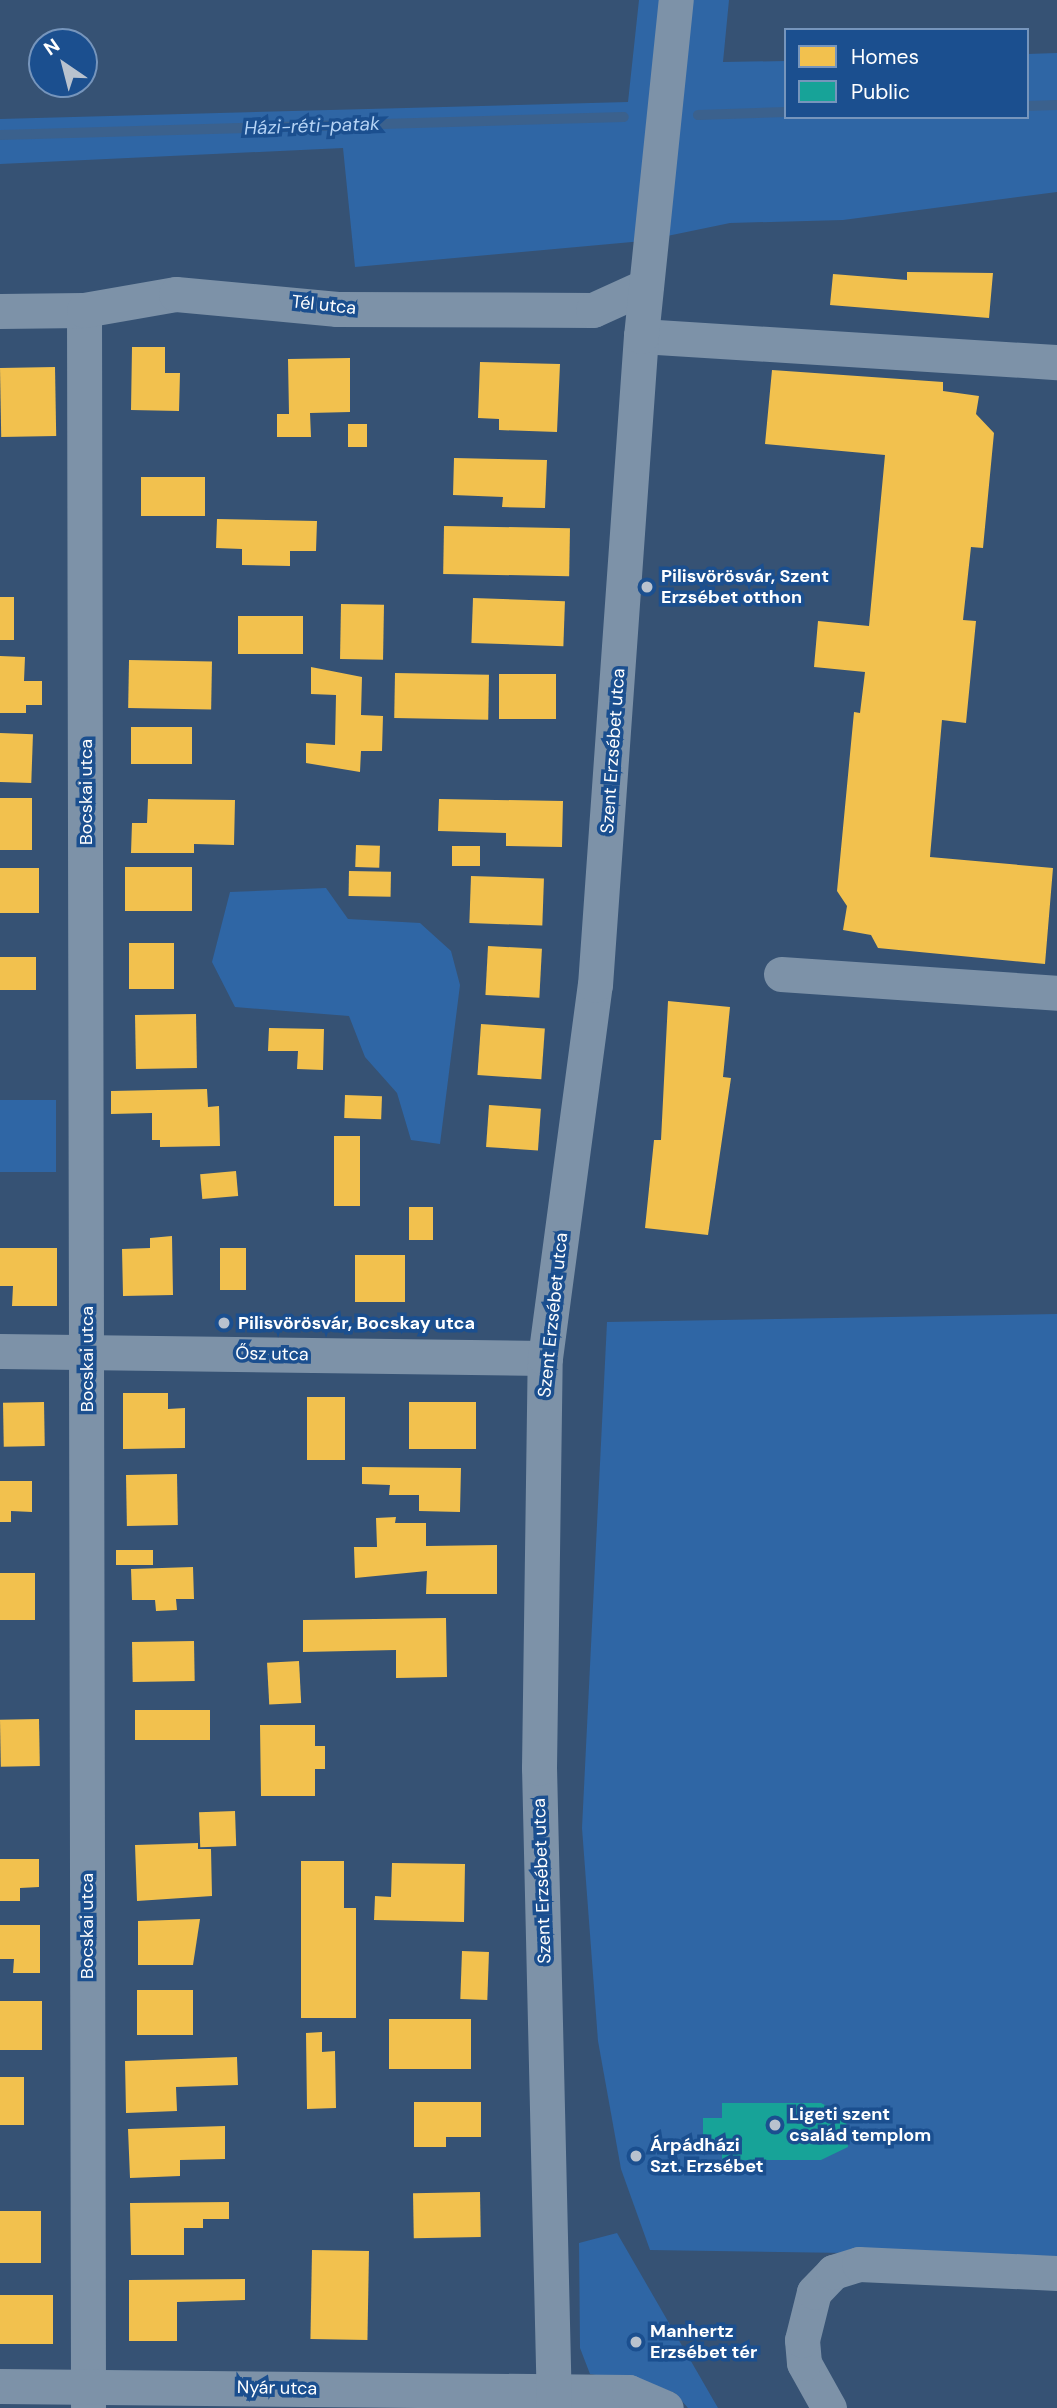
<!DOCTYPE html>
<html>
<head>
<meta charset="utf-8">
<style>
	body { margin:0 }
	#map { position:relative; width:1057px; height:2408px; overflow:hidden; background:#365274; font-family:"DM Sans",sans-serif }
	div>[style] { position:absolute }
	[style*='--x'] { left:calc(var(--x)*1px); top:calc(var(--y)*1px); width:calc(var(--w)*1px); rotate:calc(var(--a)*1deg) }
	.green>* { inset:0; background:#2f66a5; transform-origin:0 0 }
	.homes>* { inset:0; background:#f2c14e; transform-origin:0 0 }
	.public>* { inset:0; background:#17a398 }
	.stream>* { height:10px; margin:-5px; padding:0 5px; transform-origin:5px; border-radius:5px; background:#3b618d }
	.minor>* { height:35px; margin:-17.5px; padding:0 17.5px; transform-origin:17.5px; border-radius:17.5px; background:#7d92a8 }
	.dots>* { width:19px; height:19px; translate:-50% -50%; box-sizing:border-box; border:4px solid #1b4f8f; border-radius:50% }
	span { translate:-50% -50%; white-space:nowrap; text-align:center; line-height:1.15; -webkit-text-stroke:7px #1b4f8f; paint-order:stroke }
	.street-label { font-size:18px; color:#fff }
	.poi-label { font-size:18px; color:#fff; font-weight:700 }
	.left { translate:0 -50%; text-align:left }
	.water-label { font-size:19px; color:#b5d3f5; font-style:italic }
	.legend { position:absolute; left:784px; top:28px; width:245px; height:91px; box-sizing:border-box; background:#1b4f8f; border:2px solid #7695bc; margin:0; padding:9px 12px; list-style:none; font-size:21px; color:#fff }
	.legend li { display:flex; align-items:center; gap:14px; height:35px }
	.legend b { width:35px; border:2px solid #7695bc }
	.north { position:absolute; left:28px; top:28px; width:70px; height:70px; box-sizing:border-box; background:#1b4f8f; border:2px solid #7695bc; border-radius:50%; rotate:325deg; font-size:19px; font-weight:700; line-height:28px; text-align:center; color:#fff }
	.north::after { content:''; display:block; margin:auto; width:24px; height:32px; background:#b9c2ce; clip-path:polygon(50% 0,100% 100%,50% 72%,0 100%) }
</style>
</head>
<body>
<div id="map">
	<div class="green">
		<div style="clip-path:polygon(639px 0,729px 0,723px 62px,786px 61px,786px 117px,1027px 117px,1027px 54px,1057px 53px,1057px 192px,843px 220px,730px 223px,643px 241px,355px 267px,343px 148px,0 164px,0 119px,628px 102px)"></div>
		<div style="clip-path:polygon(326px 888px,348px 919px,420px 923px,451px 951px,460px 985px,440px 1144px,411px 1140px,397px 1093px,365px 1057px,349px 1016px,235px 1007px,212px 962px,230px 892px)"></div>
		<div style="left:56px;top:1100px;width:72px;height:56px;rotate:90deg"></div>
		<div style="clip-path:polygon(1057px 1314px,1057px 2256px,650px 2250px,621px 2169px,598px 2041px,582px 1828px,607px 1322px)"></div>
		<div style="clip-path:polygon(617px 2233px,718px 2408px,688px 2408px,675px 2393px,650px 2384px,590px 2374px,580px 2348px,579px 2243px)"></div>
	</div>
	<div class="homes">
		<div style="clip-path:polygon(907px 272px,993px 273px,989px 318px,830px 305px,833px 274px,907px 280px)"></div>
		<div style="clip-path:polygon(132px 347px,165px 347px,165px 373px,180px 373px,179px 411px,131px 410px)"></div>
		<div style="clip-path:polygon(350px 358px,350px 412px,310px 413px,311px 437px,277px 437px,277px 414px,289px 414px,288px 359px)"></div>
		<div style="clip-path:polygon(480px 362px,560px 364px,557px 432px,499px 430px,499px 419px,478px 418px)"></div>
		<div style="left:55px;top:367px;width:69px;height:55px;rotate:89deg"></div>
		<div style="clip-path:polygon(772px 370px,943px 382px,943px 391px,979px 396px,976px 414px,994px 433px,983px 548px,971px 547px,963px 620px,976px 621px,966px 723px,942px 720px,930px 857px,1053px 868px,1045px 964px,878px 948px,871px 935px,843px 930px,847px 906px,837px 891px,854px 712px,860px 713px,865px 672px,814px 667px,818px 621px,869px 626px,885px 455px,765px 444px)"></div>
		<div style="left:348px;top:424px;width:19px;height:23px"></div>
		<div style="clip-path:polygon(454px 458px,547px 460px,545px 508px,502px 507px,503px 497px,453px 495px)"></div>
		<div style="left:141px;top:477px;width:64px;height:39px"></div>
		<div style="clip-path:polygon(217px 519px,317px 521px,316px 551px,290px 551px,290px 566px,242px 565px,242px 549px,216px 548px)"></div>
		<div style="left:444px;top:526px;width:126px;height:48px;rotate:1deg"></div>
		<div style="left:0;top:597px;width:14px;height:43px"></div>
		<div style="left:473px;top:598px;width:92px;height:45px;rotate:2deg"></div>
		<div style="left:341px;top:604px;width:43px;height:55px;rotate:1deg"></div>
		<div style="left:238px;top:616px;width:65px;height:38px"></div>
		<div style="clip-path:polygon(0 656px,25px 657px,24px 681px,42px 681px,42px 705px,26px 705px,26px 713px,0 713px)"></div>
		<div style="left:129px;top:660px;width:83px;height:48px;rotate:1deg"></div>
		<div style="clip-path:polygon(311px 667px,362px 677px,361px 715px,383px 716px,382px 751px,361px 751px,360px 772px,306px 763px,306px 743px,335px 745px,336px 695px,311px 694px)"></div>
		<div style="left:395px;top:673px;width:94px;height:45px;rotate:1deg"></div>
		<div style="left:499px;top:674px;width:57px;height:45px"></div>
		<div style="left:131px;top:727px;width:61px;height:37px"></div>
		<div style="left:0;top:733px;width:33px;height:49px;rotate:2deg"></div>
		<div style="left:0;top:798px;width:32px;height:52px"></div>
		<div style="clip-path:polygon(148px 799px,235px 800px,234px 845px,194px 844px,194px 853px,131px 853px,132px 823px,147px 823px)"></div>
		<div style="clip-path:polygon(439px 799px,563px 801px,562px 847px,506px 846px,506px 833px,438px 831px)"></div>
		<div style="left:356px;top:845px;width:24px;height:22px;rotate:2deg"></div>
		<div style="left:452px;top:846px;width:28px;height:20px"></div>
		<div style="left:125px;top:867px;width:67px;height:44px"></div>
		<div style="left:0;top:868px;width:39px;height:45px"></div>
		<div style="left:349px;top:871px;width:42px;height:25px;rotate:1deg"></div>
		<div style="left:471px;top:876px;width:73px;height:47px;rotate:2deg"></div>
		<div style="left:129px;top:943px;width:45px;height:46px"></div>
		<div style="left:488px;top:946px;width:54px;height:49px;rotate:3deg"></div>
		<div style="left:0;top:957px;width:36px;height:33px"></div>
		<div style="clip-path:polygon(668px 1001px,730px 1007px,723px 1077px,731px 1078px,708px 1235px,645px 1228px,654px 1140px,661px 1140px)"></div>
		<div style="left:196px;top:1014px;width:54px;height:61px;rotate:89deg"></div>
		<div style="left:481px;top:1024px;width:64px;height:51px;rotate:4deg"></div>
		<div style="clip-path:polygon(269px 1028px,324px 1029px,323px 1070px,297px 1069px,298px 1051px,268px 1051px)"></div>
		<div style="clip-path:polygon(207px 1089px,208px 1107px,219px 1106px,220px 1146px,160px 1147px,160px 1140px,152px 1140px,152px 1113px,111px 1114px,111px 1091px)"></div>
		<div style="left:345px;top:1095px;width:37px;height:23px;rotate:2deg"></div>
		<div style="left:489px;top:1105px;width:52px;height:42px;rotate:4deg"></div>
		<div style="left:334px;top:1136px;width:26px;height:70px"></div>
		<div style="left:236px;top:1171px;width:25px;height:36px;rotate:85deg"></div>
		<div style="left:409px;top:1207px;width:24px;height:33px"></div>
		<div style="clip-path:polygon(172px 1236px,173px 1295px,123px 1296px,122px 1249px,150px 1248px,150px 1238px)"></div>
		<div style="clip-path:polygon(0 1248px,57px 1248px,57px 1306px,12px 1306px,13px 1286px,0 1286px)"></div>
		<div style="left:220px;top:1248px;width:26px;height:42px"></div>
		<div style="left:355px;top:1255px;width:50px;height:47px"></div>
		<div style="clip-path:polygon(123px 1393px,168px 1393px,168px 1409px,185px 1408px,185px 1448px,123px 1449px)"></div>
		<div style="left:307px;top:1397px;width:38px;height:63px"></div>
		<div style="left:44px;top:1402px;width:44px;height:41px;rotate:89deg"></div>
		<div style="left:409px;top:1402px;width:67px;height:47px"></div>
		<div style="clip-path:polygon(362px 1467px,461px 1468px,460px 1512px,419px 1511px,419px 1495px,389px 1495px,390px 1485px,362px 1484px)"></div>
		<div style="left:177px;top:1474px;width:51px;height:51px;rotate:89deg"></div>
		<div style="clip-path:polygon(0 1481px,32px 1481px,32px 1512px,11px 1511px,11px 1522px,0 1522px)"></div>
		<div style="clip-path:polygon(396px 1517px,395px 1523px,426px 1523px,426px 1546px,497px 1545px,497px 1594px,426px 1594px,427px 1571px,355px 1578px,354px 1547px,377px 1547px,376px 1518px)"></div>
		<div style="left:116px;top:1550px;width:37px;height:15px"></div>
		<div style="clip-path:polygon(193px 1567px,194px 1599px,176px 1599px,177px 1610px,156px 1611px,155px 1600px,132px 1600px,131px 1569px)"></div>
		<div style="left:0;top:1573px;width:35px;height:47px"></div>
		<div style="clip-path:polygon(446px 1618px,447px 1677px,396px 1678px,396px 1650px,303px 1652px,303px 1620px)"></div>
		<div style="left:194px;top:1641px;width:40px;height:62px;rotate:89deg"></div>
		<div style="left:299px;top:1661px;width:42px;height:32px;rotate:87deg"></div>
		<div style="left:135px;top:1710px;width:75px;height:30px"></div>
		<div style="left:39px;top:1719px;width:47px;height:39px;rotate:89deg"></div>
		<div style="clip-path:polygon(260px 1725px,315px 1725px,315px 1746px,325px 1746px,325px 1769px,315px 1769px,315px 1796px,261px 1796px)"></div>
		<div style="left:235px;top:1811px;width:35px;height:36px;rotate:88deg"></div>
		<div style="clip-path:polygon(198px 1843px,198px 1849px,211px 1849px,212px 1896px,137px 1901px,135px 1845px)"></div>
		<div style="clip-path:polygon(0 1859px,39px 1859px,39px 1887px,20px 1888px,20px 1901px,0 1901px)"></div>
		<div style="clip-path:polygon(301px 1861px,344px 1861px,344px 1908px,356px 1908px,356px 2018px,301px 2018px)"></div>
		<div style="clip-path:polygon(392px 1863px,465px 1864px,464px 1922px,374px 1920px,375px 1896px,391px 1897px)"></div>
		<div style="clip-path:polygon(200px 1919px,193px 1965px,138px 1965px,138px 1921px)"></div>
		<div style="clip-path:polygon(0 1925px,40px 1925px,40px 1973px,13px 1973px,14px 1959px,0 1959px)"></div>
		<div style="left:462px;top:1951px;width:27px;height:48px;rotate:2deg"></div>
		<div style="left:137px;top:1990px;width:56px;height:45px"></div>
		<div style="left:0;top:2001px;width:42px;height:49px"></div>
		<div style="left:389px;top:2019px;width:82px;height:50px"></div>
		<div style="clip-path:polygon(322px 2032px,322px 2052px,335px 2051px,336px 2108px,307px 2109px,306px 2033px)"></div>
		<div style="clip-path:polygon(237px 2057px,238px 2085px,176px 2087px,177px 2111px,126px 2113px,125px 2061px)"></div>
		<div style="left:0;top:2077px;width:24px;height:48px"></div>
		<div style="clip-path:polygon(414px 2102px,481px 2102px,481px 2137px,446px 2137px,446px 2147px,414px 2147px)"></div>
		<div style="clip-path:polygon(225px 2126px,225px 2159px,180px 2160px,180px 2176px,130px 2178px,128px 2129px)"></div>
		<div style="left:480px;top:2192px;width:45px;height:67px;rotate:89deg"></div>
		<div style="clip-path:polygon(229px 2202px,229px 2219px,203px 2219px,203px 2228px,184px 2228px,184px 2255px,131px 2255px,130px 2203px)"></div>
		<div style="left:0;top:2211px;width:41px;height:52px"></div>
		<div style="left:312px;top:2250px;width:57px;height:89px;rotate:1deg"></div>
		<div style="clip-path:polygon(245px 2279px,245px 2300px,177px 2302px,177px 2341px,129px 2341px,129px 2280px)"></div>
		<div style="left:0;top:2295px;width:53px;height:49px"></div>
	</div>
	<div class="public">
		<div style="clip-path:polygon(722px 2103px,821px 2103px,846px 2116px,848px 2147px,821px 2160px,722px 2160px,722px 2146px,703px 2146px,703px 2118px,722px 2118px)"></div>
	</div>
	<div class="stream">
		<div style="--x:1027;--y:106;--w:30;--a:-2"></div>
		<div style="--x:698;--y:115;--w:88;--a:-2"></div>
		<div style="--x:0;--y:135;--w:624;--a:-1.65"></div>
	</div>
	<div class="minor">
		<div style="--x:84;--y:310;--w:2098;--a:89.89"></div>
		<div style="--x:0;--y:311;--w:84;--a:-0.7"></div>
		<div style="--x:84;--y:310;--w:93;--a:-9.9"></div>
		<div style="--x:176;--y:294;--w:162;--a:5.3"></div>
		<div style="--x:337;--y:309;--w:256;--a:0.2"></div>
		<div style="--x:593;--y:310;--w:58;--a:-24.4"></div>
		<div style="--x:641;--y:336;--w:417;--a:3.6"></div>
		<div style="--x:781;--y:974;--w:277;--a:3.9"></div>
		<div style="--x:0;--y:1351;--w:545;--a:0.74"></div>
		<div style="--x:0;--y:2386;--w:629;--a:0.55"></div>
		<div style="--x:629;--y:2392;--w:40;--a:23.4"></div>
		<div style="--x:554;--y:2408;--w:640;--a:-91.34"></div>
		<div style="--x:539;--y:1768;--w:410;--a:-89.2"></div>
		<div style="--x:545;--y:1358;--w:376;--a:-82.4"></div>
		<div style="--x:595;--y:985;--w:651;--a:-85.95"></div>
		<div style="--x:641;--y:336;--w:338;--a:-84.1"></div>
		<div style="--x:829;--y:2408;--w:51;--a:-119.1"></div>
		<div style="--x:804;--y:2363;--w:23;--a:-95"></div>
		<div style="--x:802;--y:2340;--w:49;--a:-76"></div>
		<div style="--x:814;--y:2292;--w:28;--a:-46"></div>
		<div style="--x:833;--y:2272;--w:27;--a:-17"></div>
		<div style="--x:859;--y:2264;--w:198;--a:2.6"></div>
	</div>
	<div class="dots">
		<div style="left:647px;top:587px;background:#b9c2ce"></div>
		<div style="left:224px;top:1323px;background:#b9c2ce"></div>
		<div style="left:775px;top:2125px;background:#b9c2ce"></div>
		<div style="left:636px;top:2156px;background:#b9c2ce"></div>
		<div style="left:636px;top:2342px;background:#b9c2ce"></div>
	</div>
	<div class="street-label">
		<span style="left:324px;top:305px;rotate:6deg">Tél utca</span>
		<span style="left:613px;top:751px;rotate:-86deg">Szent Erzsébet utca</span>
		<span style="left:86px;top:792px;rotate:-90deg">Bocskai utca</span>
		<span style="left:553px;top:1315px;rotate:-84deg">Szent Erzsébet utca</span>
		<span style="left:272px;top:1354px;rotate:1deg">Ősz utca</span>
		<span style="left:87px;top:1359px;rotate:-90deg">Bocskai utca</span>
		<span style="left:542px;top:1881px;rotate:-92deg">Szent Erzsébet utca</span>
		<span style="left:87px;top:1926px;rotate:-90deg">Bocskai utca</span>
		<span style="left:277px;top:2388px;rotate:1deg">Nyár utca</span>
	</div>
	<div class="poi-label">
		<span class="left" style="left:661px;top:587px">Pilisvörösvár, Szent<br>Erzsébet otthon</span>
		<span class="left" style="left:238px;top:1323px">Pilisvörösvár, Bocskay utca</span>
		<span class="left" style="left:789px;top:2125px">Ligeti szent<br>család templom</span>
		<span class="left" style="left:650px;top:2156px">Árpádházi<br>Szt. Erzsébet</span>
		<span class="left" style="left:650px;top:2342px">Manhertz<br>Erzsébet tér</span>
	</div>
	<div class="water-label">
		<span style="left:312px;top:126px;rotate:-2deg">Házi-réti-patak</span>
	</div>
	<ul class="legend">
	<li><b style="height:19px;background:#f2c14e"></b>Homes</li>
	<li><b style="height:19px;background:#17a398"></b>Public</li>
	</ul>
	<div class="north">N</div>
</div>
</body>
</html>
